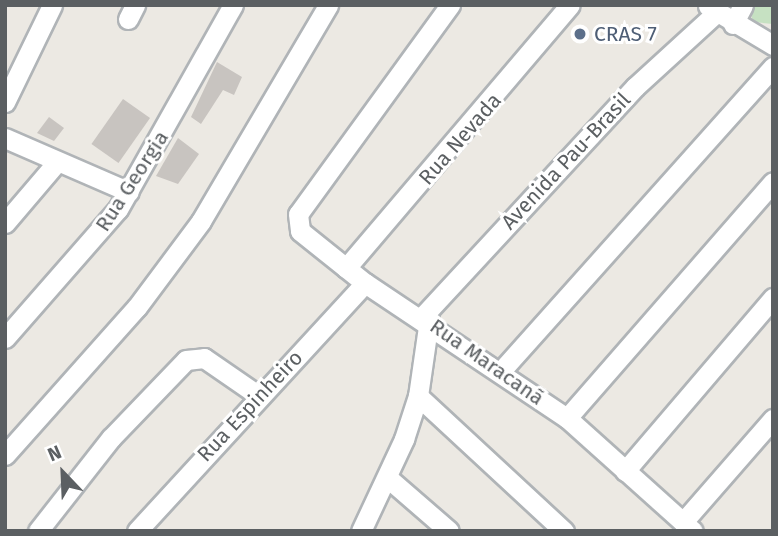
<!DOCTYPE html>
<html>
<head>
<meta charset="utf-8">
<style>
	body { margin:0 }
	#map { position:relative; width:778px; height:536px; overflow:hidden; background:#ece9e3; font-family:"Fira Sans",sans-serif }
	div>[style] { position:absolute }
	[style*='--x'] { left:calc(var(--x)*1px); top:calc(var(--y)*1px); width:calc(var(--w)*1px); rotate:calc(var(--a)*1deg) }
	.green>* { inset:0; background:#c6e1c2 }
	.building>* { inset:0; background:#c8c4c0; transform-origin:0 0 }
	.roads { filter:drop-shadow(2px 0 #b0b4b7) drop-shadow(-2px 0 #b0b4b7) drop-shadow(0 2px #b0b4b7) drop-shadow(0 -2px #b0b4b7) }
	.minor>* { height:19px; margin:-9.5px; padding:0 9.5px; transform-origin:9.5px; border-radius:9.5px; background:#fff }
	.dots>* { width:19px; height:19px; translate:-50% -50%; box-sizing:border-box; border:4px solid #fff; border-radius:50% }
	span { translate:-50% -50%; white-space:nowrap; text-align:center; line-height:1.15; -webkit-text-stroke:6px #fff; paint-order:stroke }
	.service-label { font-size:21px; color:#4e5e75 }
	.left { translate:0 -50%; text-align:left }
	.street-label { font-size:21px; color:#5b5f62 }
	.frame { position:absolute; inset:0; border:7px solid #5b5f62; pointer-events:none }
	.north { position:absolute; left:28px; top:438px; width:70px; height:70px; -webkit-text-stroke:5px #fff; paint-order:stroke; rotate:337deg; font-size:19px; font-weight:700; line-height:28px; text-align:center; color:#5b5f62 }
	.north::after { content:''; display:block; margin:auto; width:24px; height:32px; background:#5b5f62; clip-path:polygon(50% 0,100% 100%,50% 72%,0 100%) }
</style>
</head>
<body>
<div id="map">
	<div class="green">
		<div style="clip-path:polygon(749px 5px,773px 5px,773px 24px,753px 22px)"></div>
	</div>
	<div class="building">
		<div style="clip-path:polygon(217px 62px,242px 77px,234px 95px,223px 90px,201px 124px,191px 117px)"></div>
		<div style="left:123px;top:99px;width:33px;height:55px;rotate:35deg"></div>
		<div style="clip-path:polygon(49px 117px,64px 128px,54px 141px,37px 133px)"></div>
		<div style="clip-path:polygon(178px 138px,199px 154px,178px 184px,156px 176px)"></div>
	</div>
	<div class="roads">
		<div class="minor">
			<div style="--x:450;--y:5;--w:258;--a:126"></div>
			<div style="--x:298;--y:214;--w:17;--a:83"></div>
			<div style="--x:300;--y:231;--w:83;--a:38.7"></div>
			<div style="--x:365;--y:283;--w:243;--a:33.8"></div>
			<div style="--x:567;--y:418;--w:169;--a:41.9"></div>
			<div style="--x:708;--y:6;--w:76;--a:31"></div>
			<div style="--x:128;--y:19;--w:16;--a:-63"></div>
			<div style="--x:733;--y:24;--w:21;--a:-62"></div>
			<div style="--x:5;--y:102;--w:108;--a:-64.1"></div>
			<div style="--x:5;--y:138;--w:135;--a:23.5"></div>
			<div style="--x:5;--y:223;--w:80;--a:-49.6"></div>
			<div style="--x:346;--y:268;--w:345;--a:-49.6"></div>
			<div style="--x:423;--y:316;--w:312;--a:-47.2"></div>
			<div style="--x:635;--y:87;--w:110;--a:-42.4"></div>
			<div style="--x:5;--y:338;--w:171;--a:-48.8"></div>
			<div style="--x:118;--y:209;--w:234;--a:-60.6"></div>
			<div style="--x:501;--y:371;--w:408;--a:-48.2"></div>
			<div style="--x:418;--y:396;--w:199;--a:42.8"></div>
			<div style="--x:567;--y:418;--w:313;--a:-48.9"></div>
			<div style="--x:5;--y:455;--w:198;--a:-48.3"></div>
			<div style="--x:137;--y:307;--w:107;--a:-53.3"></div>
			<div style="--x:201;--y:221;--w:251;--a:-59.5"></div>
			<div style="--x:625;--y:471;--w:228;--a:-49.5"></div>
			<div style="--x:389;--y:479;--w:79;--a:40.9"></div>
			<div style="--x:683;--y:522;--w:137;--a:-48.9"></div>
			<div style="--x:38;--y:531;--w:118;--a:-51.9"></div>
			<div style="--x:111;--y:438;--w:108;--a:-46.1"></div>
			<div style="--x:186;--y:360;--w:18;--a:-6"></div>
			<div style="--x:204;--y:358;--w:67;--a:34.6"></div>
			<div style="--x:137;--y:531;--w:337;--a:-47.4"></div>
			<div style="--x:361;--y:531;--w:102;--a:-64.9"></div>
			<div style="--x:404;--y:439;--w:45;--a:-72"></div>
			<div style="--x:418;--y:396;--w:77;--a:-81.8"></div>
		</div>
	</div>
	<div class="dots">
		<div style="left:580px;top:34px;background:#5c6f8a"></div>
	</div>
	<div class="service-label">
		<span class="left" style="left:594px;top:34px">CRAS 7</span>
	</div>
	<div class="street-label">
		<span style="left:460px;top:139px;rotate:-49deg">Rua Nevada</span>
		<span style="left:566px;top:161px;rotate:-47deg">Avenida Pau-Brasil</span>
		<span style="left:132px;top:181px;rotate:-57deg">Rua Georgia</span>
		<span style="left:487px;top:362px;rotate:35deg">Rua Maracanã</span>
		<span style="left:250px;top:406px;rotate:-47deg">Rua Espinheiro</span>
	</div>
	<div class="frame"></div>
	<div class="north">N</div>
</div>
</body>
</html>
